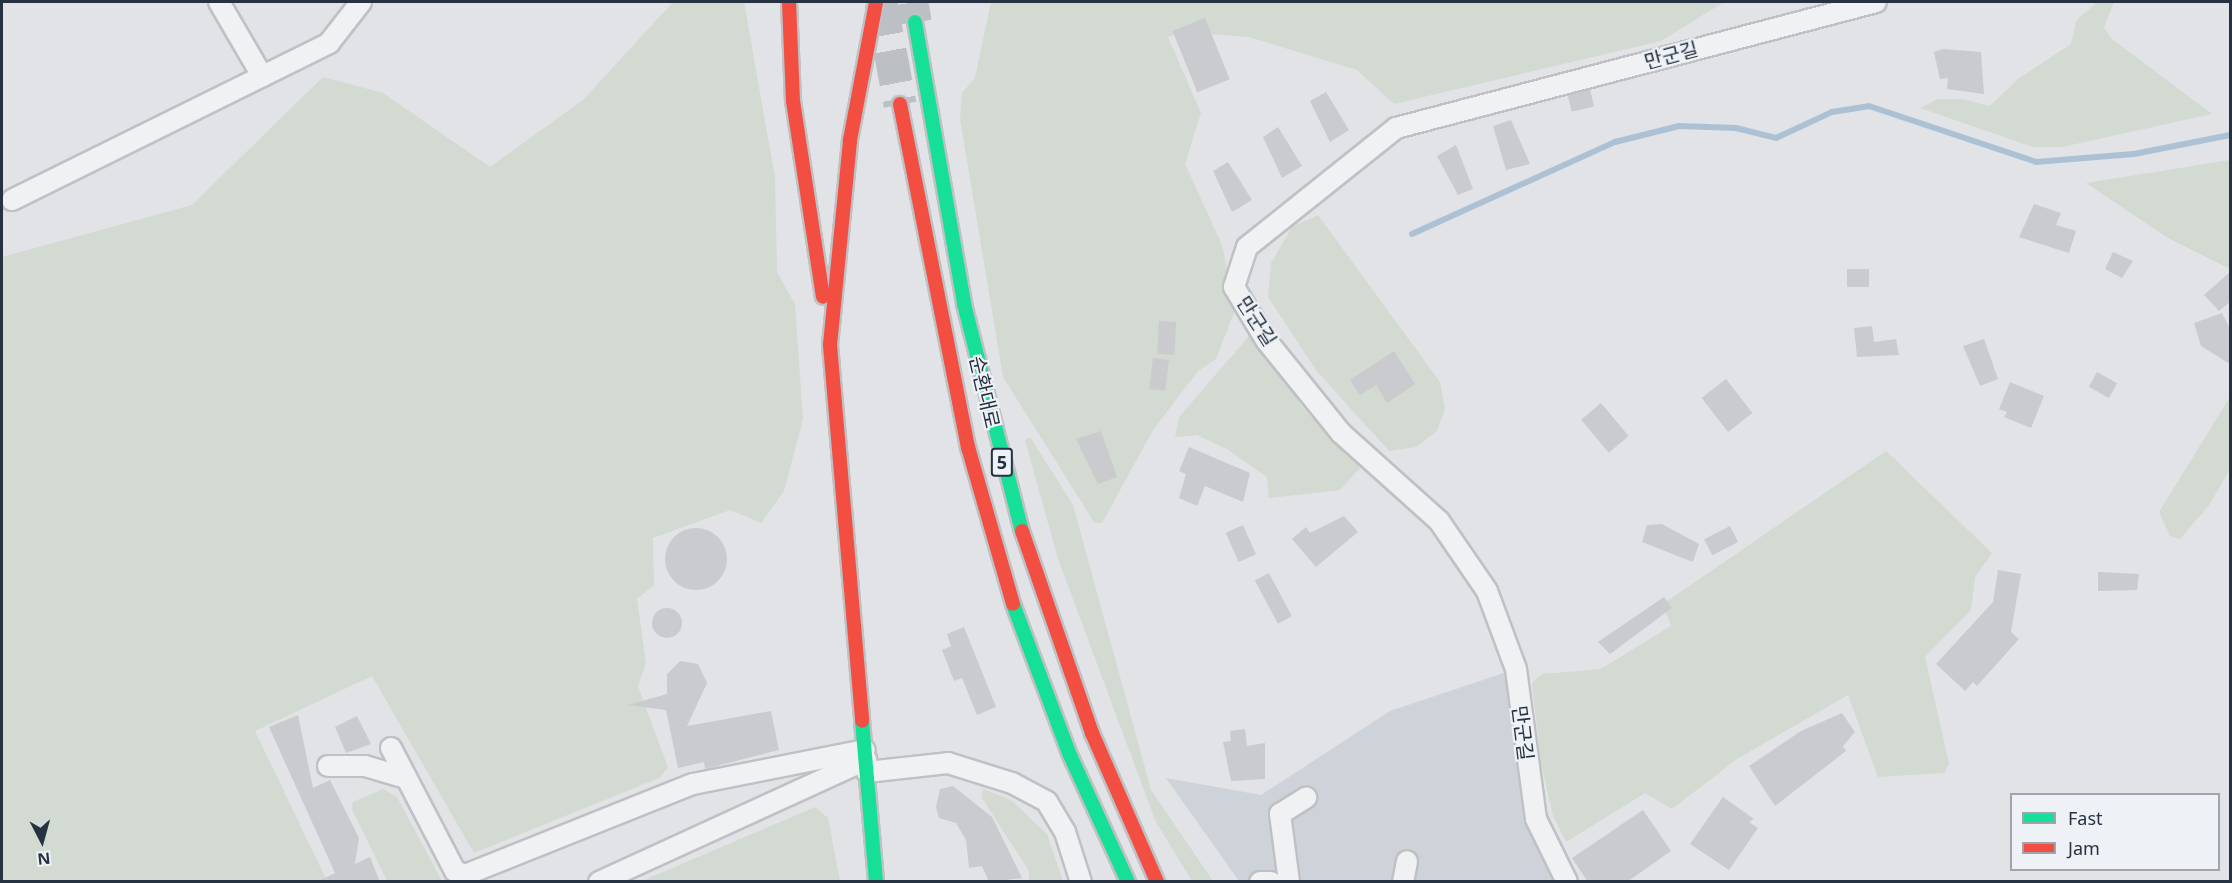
<!DOCTYPE html>
<html>
<head>
<meta charset="utf-8">
<style>
	body { margin:0 }
	#map { position:relative; width:2232px; height:883px; overflow:hidden; background:#e1e3e6; font-family:"Noto Sans","Noto Sans KR",sans-serif }
	div>[style] { position:absolute }
	[style*='--x'] { left:calc(var(--x)*1px); top:calc(var(--y)*1px); width:calc(var(--w)*1px); rotate:calc(var(--a)*1deg) }
	.built>* { inset:0; background:#ced3da }
	.green>* { inset:0; background:#d2dad1 }
	.stream>* { height:6px; margin:-3px; padding:0 3px; transform-origin:3px; border-radius:3px; background:#acc2d4 }
	.building>* { inset:0; background:#c9cbce; transform-origin:0 0 }
	.round { border-radius:50% }
	.highway-tunnel>* { height:33px; margin-top:-16.5px; transform-origin:0; background:repeating-linear-gradient(90deg,#bcc0c5 0 33px,transparent 0 49px) }
	.roads { filter:drop-shadow(2px 0 #bfc1c4) drop-shadow(-2px 0 #bfc1c4) drop-shadow(0 2px #bfc1c4) drop-shadow(0 -2px #bfc1c4) }
	.street>* { height:20px; margin:-10px; padding:0 10px; transform-origin:10px; border-radius:10px; background:#f0f1f3 }
	.fast>* { height:14px; margin:-7px; padding:0 7px; transform-origin:7px; border-radius:7px; background:#16e098 }
	.jam>* { height:14px; margin:-7px; padding:0 7px; transform-origin:7px; border-radius:7px; background:#f24e42 }
	span { translate:-50% -50%; white-space:nowrap; text-align:center; line-height:1.15; -webkit-text-stroke:4.5px #eef2f6; paint-order:stroke }
	.shield-label span { padding:2px 4px; background:#eef2f6; border:2px solid; border-radius:4px; -webkit-text-stroke-width:0 }
	.shield-label { font-size:18px; color:#263241; font-weight:700 }
	.street-label { font-size:20px; color:#263241 }
	.frame { position:absolute; inset:0; border:3px solid #263241; pointer-events:none }
	.legend { position:absolute; left:2010px; top:793px; width:210px; height:78px; box-sizing:border-box; background:#eef2f6; border:2px solid #9ea5ae; margin:0; padding:8px 10px; list-style:none; font-size:18px; color:#263241 }
	.legend li { display:flex; align-items:center; gap:12px; height:30px }
	.legend b { width:30px; border:2px solid #9ea5ae }
	.north { position:absolute; left:12px; top:811px; width:60px; height:60px; -webkit-text-stroke:4px #eef2f6; paint-order:stroke; rotate:174deg; font-size:16px; font-weight:700; line-height:24px; text-align:center; color:#263241 }
	.north::after { content:''; display:block; margin:auto; width:21px; height:27px; background:#263241; clip-path:polygon(50% 0,100% 100%,50% 72%,0 100%) }
</style>
</head>
<body>
<div id="map">
	<div class="built">
		<div style="clip-path:polygon(1516px 669px,1536px 819px,1567px 881px,1239px 881px,1166px 778px,1261px 795px,1390px 711px)"></div>
	</div>
	<div class="green">
		<div style="clip-path:polygon(673px 2px,744px 2px,775px 178px,777px 272px,795px 304px,803px 419px,784px 491px,761px 523px,730px 510px,653px 538px,654px 585px,637px 599px,646px 663px,638px 686px,668px 768px,659px 778px,474px 853px,372px 676px,255px 731px,327px 881px,2px 882px,2px 257px,192px 205px,323px 77px,383px 93px,490px 167px,583px 100px)"></div>
		<div style="clip-path:polygon(991px 2px,1724px 2px,1661px 41px,1394px 104px,1357px 70px,1249px 37px,1184px 32px,1168px 37px,1201px 113px,1185px 164px,1222px 245px,1235px 310px,1216px 359px,1198px 371px,1153px 430px,1102px 523px,1094px 522px,1003px 377px,960px 119px,962px 93px,975px 78px)"></div>
		<div style="clip-path:polygon(2097px 2px,2114px 2px,2104px 28px,2112px 39px,2212px 114px,2062px 147px,2033px 147px,1920px 108px,1938px 99px,1962px 99px,1990px 106px,2018px 79px,2071px 44px,2076px 21px)"></div>
		<div style="clip-path:polygon(2230px 160px,2230px 269px,2168px 238px,2086px 183px)"></div>
		<div style="clip-path:polygon(1318px 215px,1440px 382px,1445px 409px,1437px 431px,1416px 447px,1389px 451px,1316px 370px,1268px 297px,1271px 263px,1292px 227px)"></div>
		<div style="clip-path:polygon(1250px 335px,1267px 351px,1302px 407px,1360px 468px,1340px 490px,1269px 498px,1267px 477px,1227px 449px,1197px 435px,1175px 437px,1179px 417px)"></div>
		<div style="clip-path:polygon(2230px 397px,2230px 469px,2210px 504px,2180px 539px,2170px 536px,2159px 512px)"></div>
		<div style="clip-path:polygon(1030px 437px,1073px 505px,1151px 790px,1213px 881px,1192px 881px,1156px 822px,1058px 559px,1025px 440px)"></div>
		<div style="clip-path:polygon(1886px 451px,1992px 553px,1975px 577px,1971px 610px,1925px 657px,1949px 764px,1944px 773px,1878px 777px,1848px 695px,1737px 759px,1672px 809px,1645px 793px,1566px 842px,1553px 816px,1541px 763px,1532px 683px,1542px 674px,1601px 669px,1671px 626px,1663px 604px)"></div>
		<div style="clip-path:polygon(383px 789px,397px 797px,442px 881px,387px 881px,352px 809px,353px 802px)"></div>
		<div style="clip-path:polygon(983px 789px,1011px 800px,1047px 834px,1063px 881px,1029px 881px,1029px 871px,982px 798px)"></div>
		<div style="clip-path:polygon(815px 807px,828px 818px,840px 881px,642px 881px)"></div>
	</div>
	<div class="stream">
		<div style="--x:1412;--y:234;--w:223;--a:-24.4"></div>
		<div style="--x:1615;--y:142;--w:66;--a:-14"></div>
		<div style="--x:1679;--y:126;--w:57;--a:2"></div>
		<div style="--x:1736;--y:128;--w:41;--a:14"></div>
		<div style="--x:1776;--y:138;--w:62;--a:-24.9"></div>
		<div style="--x:1832;--y:112;--w:37;--a:-9"></div>
		<div style="--x:1869;--y:106;--w:176;--a:18.5"></div>
		<div style="--x:2036;--y:162;--w:98;--a:-4.7"></div>
		<div style="--x:2134;--y:154;--w:98;--a:-11.2"></div>
	</div>
	<div class="building">
		<div style="left:1205px;top:18px;width:66px;height:35px;rotate:68deg"></div>
		<div style="clip-path:polygon(1943px 49px,1981px 52px,1984px 94px,1947px 89px,1948px 78px,1940px 79px,1934px 52px)"></div>
		<div style="left:1590px;top:89px;width:18px;height:23px;rotate:77deg"></div>
		<div style="clip-path:polygon(1326px 92px,1349px 130px,1330px 142px,1310px 101px)"></div>
		<div style="clip-path:polygon(1511px 120px,1530px 164px,1506px 170px,1493px 126px)"></div>
		<div style="clip-path:polygon(1278px 127px,1302px 166px,1282px 178px,1263px 137px)"></div>
		<div style="clip-path:polygon(1456px 145px,1473px 189px,1458px 195px,1437px 156px)"></div>
		<div style="clip-path:polygon(1228px 162px,1252px 200px,1232px 212px,1213px 171px)"></div>
		<div style="clip-path:polygon(2034px 204px,2061px 213px,2056px 225px,2076px 231px,2069px 253px,2019px 237px)"></div>
		<div style="clip-path:polygon(2113px 252px,2133px 261px,2122px 278px,2105px 269px)"></div>
		<div style="left:1847px;top:269px;width:22px;height:18px"></div>
		<div style="clip-path:polygon(2230px 272px,2230px 302px,2219px 311px,2204px 295px)"></div>
		<div style="clip-path:polygon(2222px 313px,2230px 329px,2230px 364px,2201px 346px,2194px 323px)"></div>
		<div style="left:1159px;top:321px;width:17px;height:33px;rotate:3deg"></div>
		<div style="clip-path:polygon(1872px 326px,1874px 342px,1896px 339px,1899px 355px,1857px 357px,1854px 328px)"></div>
		<div style="clip-path:polygon(1984px 339px,1998px 379px,1980px 386px,1963px 346px)"></div>
		<div style="clip-path:polygon(1394px 351px,1415px 384px,1387px 403px,1376px 385px,1360px 395px,1350px 380px)"></div>
		<div style="left:1153px;top:358px;width:16px;height:31px;rotate:7deg"></div>
		<div style="left:2097px;top:372px;width:23px;height:17px;rotate:29deg"></div>
		<div style="left:1726px;top:379px;width:43px;height:31px;rotate:52deg"></div>
		<div style="clip-path:polygon(2010px 382px,2044px 396px,2031px 428px,2004px 417px,2007px 412px,1999px 409px)"></div>
		<div style="left:1601px;top:403px;width:43px;height:26px;rotate:50deg"></div>
		<div style="clip-path:polygon(1101px 431px,1117px 477px,1098px 484px,1076px 439px)"></div>
		<div style="clip-path:polygon(1189px 447px,1250px 473px,1243px 502px,1205px 486px,1197px 506px,1179px 498px,1186px 474px,1179px 471px)"></div>
		<div style="clip-path:polygon(1344px 516px,1358px 532px,1316px 567px,1292px 539px,1306px 527px,1310px 533px)"></div>
		<div style="clip-path:polygon(1662px 524px,1699px 544px,1693px 562px,1642px 542px,1647px 525px)"></div>
		<div style="left:1243px;top:525px;width:32px;height:19px;rotate:66deg"></div>
		<div style="left:1730px;top:526px;width:18px;height:29px;rotate:63deg"></div>
		<div class="round" style="left:665px;top:528px;width:62px;height:62px"></div>
		<div style="clip-path:polygon(1998px 570px,2021px 574px,2011px 632px,2019px 639px,1977px 686px,1973px 682px,1965px 691px,1936px 664px,1993px 602px)"></div>
		<div style="clip-path:polygon(2098px 572px,2139px 574px,2137px 590px,2098px 591px)"></div>
		<div style="left:1269px;top:573px;width:49px;height:16px;rotate:62deg"></div>
		<div style="clip-path:polygon(1664px 597px,1672px 608px,1610px 654px,1598px 642px)"></div>
		<div class="round" style="left:652px;top:608px;width:30px;height:30px"></div>
		<div style="clip-path:polygon(964px 627px,996px 707px,977px 715px,962px 678px,954px 681px,942px 650px,951px 646px,947px 634px)"></div>
		<div style="clip-path:polygon(680px 661px,698px 664px,707px 683px,687px 726px,771px 711px,779px 750px,705px 769px,704px 762px,678px 768px,666px 710px,628px 705px,667px 694px,667px 674px)"></div>
		<div style="clip-path:polygon(1842px 713px,1855px 732px,1843px 746px,1846px 751px,1775px 806px,1749px 766px,1801px 731px)"></div>
		<div style="clip-path:polygon(298px 715px,313px 788px,330px 780px,359px 838px,355px 864px,370px 857px,380px 882px,317px 882px,335px 873px,269px 727px)"></div>
		<div style="clip-path:polygon(357px 716px,371px 744px,346px 753px,335px 727px)"></div>
		<div style="clip-path:polygon(1245px 729px,1247px 746px,1265px 743px,1265px 779px,1231px 781px,1223px 742px,1231px 741px,1230px 731px)"></div>
		<div style="clip-path:polygon(953px 786px,992px 817px,1022px 878px,989px 882px,982px 866px,969px 868px,966px 840px,956px 823px,939px 818px,936px 807px,940px 789px)"></div>
		<div style="clip-path:polygon(1723px 797px,1754px 819px,1749px 822px,1758px 828px,1729px 870px,1690px 844px)"></div>
		<div style="clip-path:polygon(1643px 810px,1671px 851px,1627px 882px,1588px 882px,1572px 858px)"></div>
	</div>
	<div class="highway-tunnel">
		<div style="--x:881;--y:2;--w:104;--a:79.4"></div>
		<div style="--x:912;--y:2;--w:20;--a:81"></div>
	</div>
	<div class="roads">
		<div class="street">
			<div style="--x:219;--y:2;--w:86;--a:59.8"></div>
			<div style="--x:12;--y:200;--w:354;--a:-26.3"></div>
			<div style="--x:329;--y:43;--w:52;--a:-52"></div>
			<div style="--x:391;--y:748;--w:139;--a:62.5"></div>
			<div style="--x:455;--y:871;--w:11;--a:22"></div>
			<div style="--x:465;--y:875;--w:245;--a:-21.8"></div>
			<div style="--x:693;--y:784;--w:175;--a:-11.2"></div>
			<div style="--x:328;--y:766;--w:37;--a:0"></div>
			<div style="--x:365;--y:766;--w:43;--a:16.3"></div>
			<div style="--x:867;--y:772;--w:81;--a:-6.3"></div>
			<div style="--x:948;--y:763;--w:67;--a:17.4"></div>
			<div style="--x:1012;--y:783;--w:40;--a:28"></div>
			<div style="--x:1047;--y:802;--w:35;--a:59"></div>
			<div style="--x:1065;--y:832;--w:52;--a:72.3"></div>
			<div style="--x:599;--y:882;--w:294;--a:-24.6"></div>
			<div style="--x:1260;--y:882;--w:11;--a:0"></div>
			<div style="--x:1289;--y:882;--w:69;--a:-97.5"></div>
			<div style="--x:1280;--y:814;--w:31;--a:-32"></div>
			<div style="--x:1403;--y:882;--w:21;--a:-79"></div>
			<div style="--x:1567;--y:882;--w:70;--a:-116.2"></div>
			<div style="--x:1536;--y:819;--w:151;--a:-97.6"></div>
			<div style="--x:1516;--y:669;--w:83;--a:-110.4"></div>
			<div style="--x:1487;--y:591;--w:85;--a:-124.4"></div>
			<div style="--x:1439;--y:521;--w:132;--a:-138.1"></div>
			<div style="--x:1341;--y:433;--w:119;--a:-128.9"></div>
			<div style="--x:1266;--y:340;--w:62;--a:-121.1"></div>
			<div style="--x:1234;--y:287;--w:42;--a:-72"></div>
			<div style="--x:1247;--y:247;--w:191;--a:-38.6"></div>
			<div style="--x:1396;--y:128;--w:496;--a:-14.7"></div>
		</div>
		<div class="fast">
			<div style="--x:915;--y:22;--w:286;--a:80.1"></div>
			<div style="--x:964;--y:304;--w:234;--a:75.7"></div>
			<div style="--x:1013;--y:604;--w:159;--a:69.4"></div>
			<div style="--x:1069;--y:753;--w:142;--a:65.4"></div>
			<div style="--x:862;--y:721;--w:162;--a:85"></div>
		</div>
		<div class="jam">
			<div style="--x:789;--y:2;--w:99;--a:87.7"></div>
			<div style="--x:793;--y:101;--w:198;--a:81.3"></div>
			<div style="--x:900;--y:104;--w:350;--a:78.8"></div>
			<div style="--x:968;--y:447;--w:163;--a:74"></div>
			<div style="--x:830;--y:345;--w:377;--a:85.1"></div>
			<div style="--x:830;--y:345;--w:206;--a:-84.4"></div>
			<div style="--x:850;--y:140;--w:140;--a:-79.3"></div>
			<div style="--x:1022;--y:531;--w:214;--a:70.9"></div>
			<div style="--x:1092;--y:733;--w:163;--a:66.4"></div>
		</div>
	</div>
	<div class="shield-label">
		<span style="left:1002px;top:462px">5</span>
	</div>
	<div class="street-label">
		<span style="left:1671px;top:55px;rotate:-15deg">만군길</span>
		<span style="left:1257px;top:321px;rotate:57deg">만군길</span>
		<span style="left:985px;top:392px;rotate:77deg">순환대로</span>
		<span style="left:1523px;top:733px;rotate:83deg">만군길</span>
	</div>
	<div class="frame"></div>
	<ul class="legend">
	<li><b style="height:8px;background:#16e098"></b>Fast</li>
	<li><b style="height:8px;background:#f24e42"></b>Jam</li>
	</ul>
	<div class="north">N</div>
</div>
</body>
</html>
